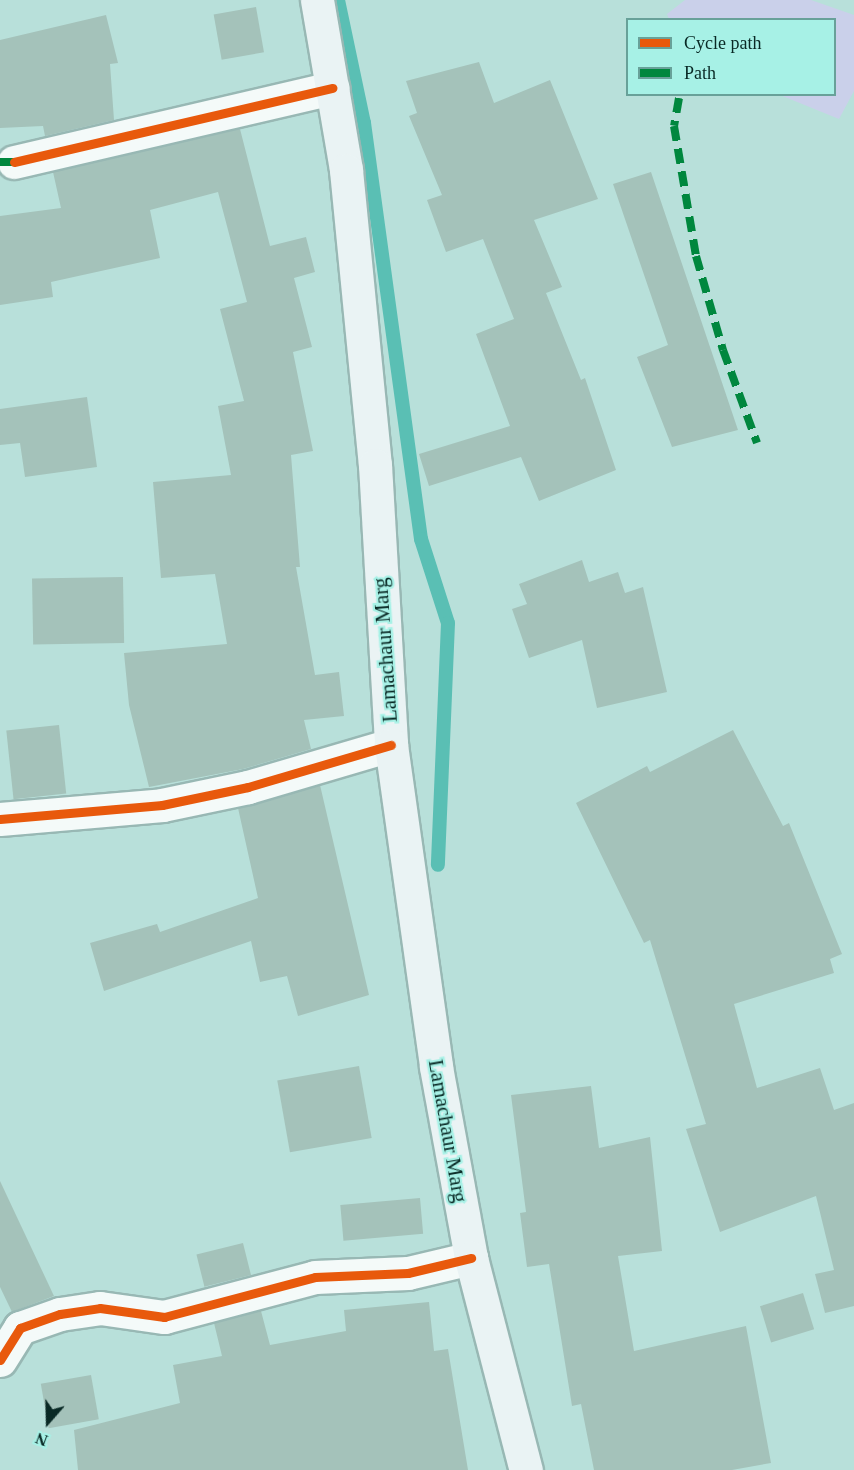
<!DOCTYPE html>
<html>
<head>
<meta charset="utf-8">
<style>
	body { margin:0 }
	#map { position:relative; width:854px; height:1470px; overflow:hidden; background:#b8e0da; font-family:"Times New Roman",serif }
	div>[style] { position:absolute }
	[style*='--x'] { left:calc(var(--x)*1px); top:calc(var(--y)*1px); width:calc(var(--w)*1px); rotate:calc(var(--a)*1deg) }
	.green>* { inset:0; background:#cad0ea }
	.stream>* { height:14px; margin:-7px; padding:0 7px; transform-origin:7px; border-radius:7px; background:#5abfb4 }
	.building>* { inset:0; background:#a4c2ba; transform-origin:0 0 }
	.roads { filter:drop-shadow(2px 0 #98b8b4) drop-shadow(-2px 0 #98b8b4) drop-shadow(0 2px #98b8b4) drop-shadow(0 -2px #98b8b4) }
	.minor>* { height:33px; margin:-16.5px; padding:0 16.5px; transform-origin:16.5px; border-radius:16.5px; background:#f4faf9 }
	.primary>* { height:33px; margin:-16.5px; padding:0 16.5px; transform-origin:16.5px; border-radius:16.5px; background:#eaf3f4 }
	.quiet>* { height:8px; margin-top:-4px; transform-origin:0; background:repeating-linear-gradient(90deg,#00873e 0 15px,transparent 0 23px) }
	.cycleway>* { height:9px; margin:-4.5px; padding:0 4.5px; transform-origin:4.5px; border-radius:4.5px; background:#e8590c }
	span { translate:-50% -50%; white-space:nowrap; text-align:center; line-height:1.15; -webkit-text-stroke:4.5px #a7f1e6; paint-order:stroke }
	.street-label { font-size:21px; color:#092925 }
	.legend { position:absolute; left:626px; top:18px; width:210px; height:78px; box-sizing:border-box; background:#a7f1e6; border:2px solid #68a199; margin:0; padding:8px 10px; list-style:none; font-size:18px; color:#092925 }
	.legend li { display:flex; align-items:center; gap:12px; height:30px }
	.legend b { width:30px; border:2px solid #68a199 }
	.north { position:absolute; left:18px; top:1392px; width:60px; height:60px; -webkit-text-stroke:4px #a7f1e6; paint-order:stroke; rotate:200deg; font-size:16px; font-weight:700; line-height:24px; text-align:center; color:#092925 }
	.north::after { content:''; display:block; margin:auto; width:21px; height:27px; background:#092925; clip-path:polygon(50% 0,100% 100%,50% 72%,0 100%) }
</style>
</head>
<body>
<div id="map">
	<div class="green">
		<div style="clip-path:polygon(685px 0,811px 0,854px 15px,854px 91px,839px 119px,780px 95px,834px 94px,834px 20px,669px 19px,667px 14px)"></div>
	</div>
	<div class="stream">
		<div style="--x:338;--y:0;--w:126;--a:78.1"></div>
		<div style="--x:364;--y:123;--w:420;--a:82.2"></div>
		<div style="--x:421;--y:539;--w:88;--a:72.2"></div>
		<div style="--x:448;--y:623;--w:242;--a:92.4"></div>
	</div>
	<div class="building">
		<div style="left:256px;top:7px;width:46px;height:43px;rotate:80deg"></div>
		<div style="clip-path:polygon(106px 15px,118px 63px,110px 64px,114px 120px,45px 136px,43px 126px,0 128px,0 40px)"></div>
		<div style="clip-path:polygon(479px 62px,494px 103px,550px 80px,598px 199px,534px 220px,562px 287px,546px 293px,581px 380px,585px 378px,616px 470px,539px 501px,521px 457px,429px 486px,419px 454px,510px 426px,476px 334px,514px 319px,483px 239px,446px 252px,427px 200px,442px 195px,409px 116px,417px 113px,406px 81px)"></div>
		<div style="clip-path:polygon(240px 129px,270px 246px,306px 237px,315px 272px,294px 278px,312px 347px,293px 352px,313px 451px,291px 455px,300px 567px,296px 567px,315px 675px,339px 672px,344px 716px,304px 720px,311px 749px,243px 769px,149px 787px,129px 705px,124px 653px,227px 644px,215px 574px,161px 578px,153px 482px,231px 475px,218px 406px,244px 401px,220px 309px,247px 302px,218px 192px,150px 210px,160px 258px,51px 282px,53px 297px,0 305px,0 216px,61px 208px,53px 172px)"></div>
		<div style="clip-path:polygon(651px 172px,738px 430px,672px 447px,637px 357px,668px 345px,613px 184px)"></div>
		<div style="clip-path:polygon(87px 397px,97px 467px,25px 477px,20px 443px,0 445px,0 409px)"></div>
		<div style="clip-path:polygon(582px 560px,589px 582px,618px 572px,625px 593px,643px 587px,667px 692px,597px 708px,582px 640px,529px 658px,512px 609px,527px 604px,519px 584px)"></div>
		<div style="left:123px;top:577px;width:66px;height:91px;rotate:89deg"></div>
		<div style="left:59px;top:725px;width:69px;height:53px;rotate:84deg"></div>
		<div style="clip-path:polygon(733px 730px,783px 826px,789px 823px,842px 954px,830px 959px,834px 973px,734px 1004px,757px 1088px,820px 1068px,834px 1110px,854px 1103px,854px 1306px,825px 1313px,815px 1274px,834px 1270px,816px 1196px,720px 1232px,686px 1129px,706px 1124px,650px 940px,644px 943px,576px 803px,647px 766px,650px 772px)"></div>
		<div style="clip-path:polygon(320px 785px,369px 995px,298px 1016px,287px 976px,260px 982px,251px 941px,104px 991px,90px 943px,157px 924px,160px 932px,258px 898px,238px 808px)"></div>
		<div style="left:359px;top:1066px;width:73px;height:83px;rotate:80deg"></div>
		<div style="clip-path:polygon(591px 1086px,599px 1148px,650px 1137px,662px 1251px,618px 1256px,634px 1351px,746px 1326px,771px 1463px,732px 1470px,594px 1470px,581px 1404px,572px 1406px,549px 1264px,527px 1267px,520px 1213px,526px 1212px,511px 1095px)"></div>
		<div style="clip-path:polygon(0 1181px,54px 1296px,12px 1312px,0 1287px)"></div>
		<div style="left:420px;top:1198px;width:36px;height:80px;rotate:85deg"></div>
		<div style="left:243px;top:1243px;width:33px;height:48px;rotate:76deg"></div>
		<div style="left:803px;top:1293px;width:38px;height:45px;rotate:73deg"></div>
		<div style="clip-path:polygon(429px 1302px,434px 1351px,448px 1349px,468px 1470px,78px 1470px,74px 1430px,180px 1403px,173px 1365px,222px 1356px,214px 1323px,261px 1311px,270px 1345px,346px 1331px,344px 1310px)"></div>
		<div style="left:91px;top:1375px;width:45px;height:51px;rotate:80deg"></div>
	</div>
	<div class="roads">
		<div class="minor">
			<div style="--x:14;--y:162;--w:327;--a:-13.1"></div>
			<div style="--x:0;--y:819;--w:163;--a:-4.9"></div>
			<div style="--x:162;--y:805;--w:88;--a:-11.8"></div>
			<div style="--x:248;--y:787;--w:149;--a:-16.4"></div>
			<div style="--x:0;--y:1360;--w:38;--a:-58"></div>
			<div style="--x:20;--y:1328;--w:42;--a:-19.3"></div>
			<div style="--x:60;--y:1314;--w:40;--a:-8.5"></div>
			<div style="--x:100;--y:1308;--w:65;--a:8"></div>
			<div style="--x:164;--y:1317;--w:156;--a:-14.8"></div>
			<div style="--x:315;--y:1277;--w:93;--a:-2.5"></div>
			<div style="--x:408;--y:1273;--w:65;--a:-13.4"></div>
		</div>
		<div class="primary">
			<div style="--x:317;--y:0;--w:172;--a:80.3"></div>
			<div style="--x:346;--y:170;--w:296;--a:84.4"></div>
			<div style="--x:375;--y:465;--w:280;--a:86.7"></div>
			<div style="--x:391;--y:745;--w:325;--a:82"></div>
			<div style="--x:436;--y:1067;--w:194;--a:79.6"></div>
			<div style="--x:471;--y:1258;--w:219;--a:75.5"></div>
		</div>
	</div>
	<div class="quiet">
		<div style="--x:679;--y:98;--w:28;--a:100"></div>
		<div style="--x:674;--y:126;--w:132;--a:80.4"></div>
		<div style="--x:696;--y:256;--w:98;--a:74"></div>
		<div style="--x:723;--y:350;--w:99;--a:69.9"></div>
		<div style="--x:0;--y:162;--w:14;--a:0"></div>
	</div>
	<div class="cycleway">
		<div style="--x:14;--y:162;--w:327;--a:-13.1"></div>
		<div style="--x:0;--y:819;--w:163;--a:-4.9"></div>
		<div style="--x:162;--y:805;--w:88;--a:-11.8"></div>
		<div style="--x:248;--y:787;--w:149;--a:-16.4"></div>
		<div style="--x:0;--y:1360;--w:38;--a:-58"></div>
		<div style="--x:20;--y:1328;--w:42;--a:-19.3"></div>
		<div style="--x:60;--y:1314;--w:40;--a:-8.5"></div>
		<div style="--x:100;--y:1308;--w:65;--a:8"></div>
		<div style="--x:164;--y:1317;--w:156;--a:-14.8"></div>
		<div style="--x:315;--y:1277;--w:93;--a:-2.5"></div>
		<div style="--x:408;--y:1273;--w:65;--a:-13.4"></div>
	</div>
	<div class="street-label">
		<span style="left:385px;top:650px;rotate:-94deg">Lamachaur Marg</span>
		<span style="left:448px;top:1131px;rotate:80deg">Lamachaur Marg</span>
	</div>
	<ul class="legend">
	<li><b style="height:8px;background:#e8590c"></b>Cycle path</li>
	<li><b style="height:8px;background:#00873e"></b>Path</li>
	</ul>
	<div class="north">N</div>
</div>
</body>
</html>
